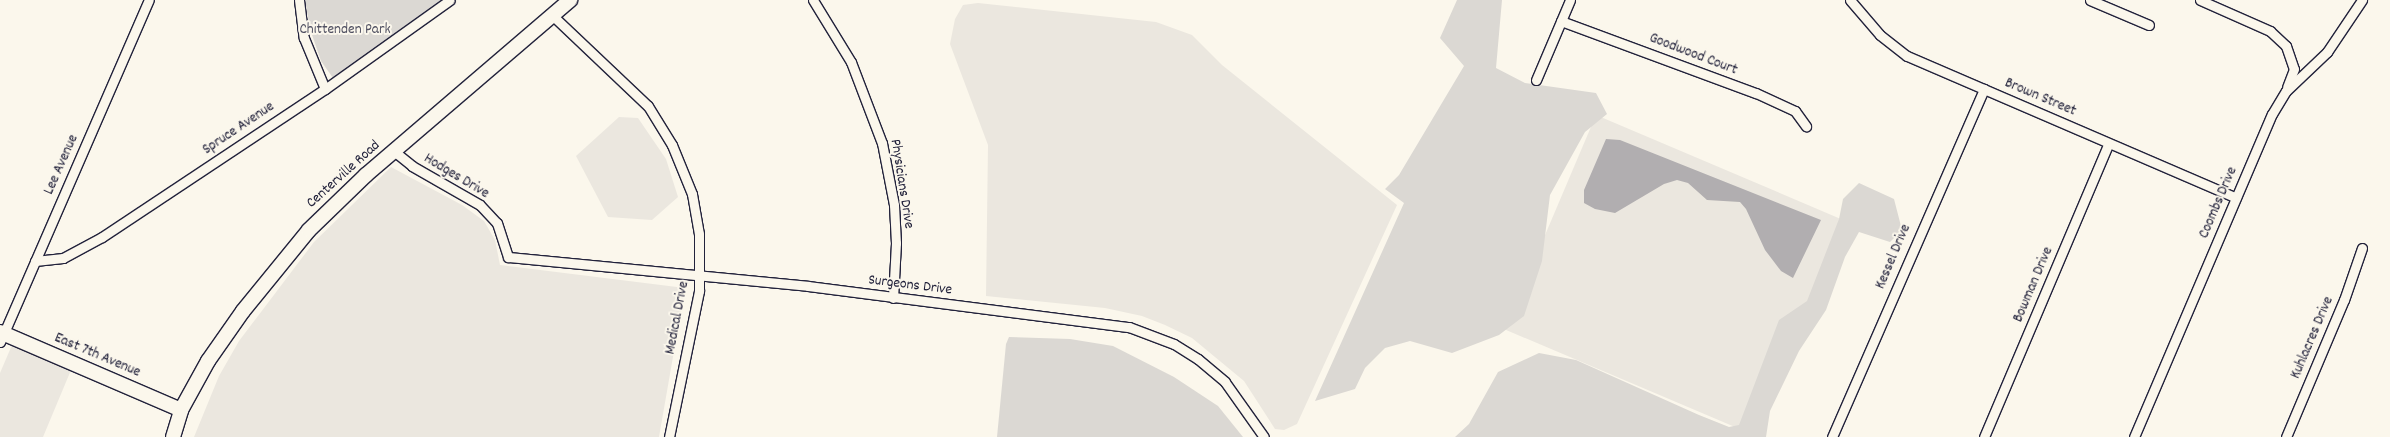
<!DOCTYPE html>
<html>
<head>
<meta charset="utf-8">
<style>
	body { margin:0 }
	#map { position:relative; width:2390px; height:437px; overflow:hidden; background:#fbf7ec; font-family:Dekko,sans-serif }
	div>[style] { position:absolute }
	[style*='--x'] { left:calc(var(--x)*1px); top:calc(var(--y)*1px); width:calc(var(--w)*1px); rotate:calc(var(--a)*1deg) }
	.built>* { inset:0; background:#ebe7df; transform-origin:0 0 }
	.green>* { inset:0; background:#dbd8d3 }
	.water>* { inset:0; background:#b1aeb0 }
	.roads { filter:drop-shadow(1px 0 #22223b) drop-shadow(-1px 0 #22223b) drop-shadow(0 1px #22223b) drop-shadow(0 -1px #22223b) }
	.street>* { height:9px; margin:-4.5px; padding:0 4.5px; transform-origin:4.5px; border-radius:4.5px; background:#fbf7ec }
	.secondary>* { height:14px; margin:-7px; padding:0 7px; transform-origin:7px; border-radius:7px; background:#fbf7ec }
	span { translate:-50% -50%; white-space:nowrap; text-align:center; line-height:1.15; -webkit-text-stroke:4px #fbf7ec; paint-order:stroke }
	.park-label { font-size:15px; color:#505061 }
	.street-label { font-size:15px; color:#22223b }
</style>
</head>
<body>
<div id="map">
	<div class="built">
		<div style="clip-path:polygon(978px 3px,1156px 22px,1192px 35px,1222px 65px,1397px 205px,1297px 424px,1284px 430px,1275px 429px,1244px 381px,1192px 338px,1165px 325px,1142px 316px,1105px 308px,986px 296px,988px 145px,950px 44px,955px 19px,963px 5px)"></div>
		<div style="left:1596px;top:115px;width:271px;height:233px;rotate:23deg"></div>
		<div style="clip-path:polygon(619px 117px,638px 118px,666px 159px,678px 197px,652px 220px,608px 217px,576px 156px)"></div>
		<div style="clip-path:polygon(391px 167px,462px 205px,484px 221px,495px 240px,500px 265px,685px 288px,659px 437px,194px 437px,219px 376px,239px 341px,314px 242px)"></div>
		<div style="clip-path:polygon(12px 345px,71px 370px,43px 437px,0 437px,0 373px)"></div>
	</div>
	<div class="green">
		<div style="clip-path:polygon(305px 0,445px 0,333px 78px,321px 61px,310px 29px)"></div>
		<div style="clip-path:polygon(1457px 0,1502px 0,1496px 68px,1525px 83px,1596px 93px,1607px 114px,1585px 132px,1550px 195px,1542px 261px,1524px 316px,1499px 335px,1452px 353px,1410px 341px,1385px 348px,1365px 368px,1355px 389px,1315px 401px,1404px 203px,1385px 189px,1399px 175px,1464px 66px,1440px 38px)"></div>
		<div style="clip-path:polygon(1859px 183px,1894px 199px,1902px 230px,1890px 242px,1859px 232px,1845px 257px,1826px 310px,1799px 351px,1770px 411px,1766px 437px,1455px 437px,1469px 424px,1498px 372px,1539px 353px,1576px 360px,1699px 415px,1729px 427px,1739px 425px,1779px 320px,1807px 301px,1839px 219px,1843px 199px)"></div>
		<div style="clip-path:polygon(1009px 337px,1070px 339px,1113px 346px,1174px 377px,1218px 406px,1243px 437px,997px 437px,1006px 344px)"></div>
	</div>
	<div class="water">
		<div style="clip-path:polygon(1606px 139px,1620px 140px,1821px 220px,1793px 278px,1781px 271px,1765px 250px,1746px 209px,1740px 202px,1707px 200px,1688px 183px,1677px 180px,1664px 184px,1615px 213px,1595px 209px,1584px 203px,1584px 190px)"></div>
	</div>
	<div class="roads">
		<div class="street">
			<div style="--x:299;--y:0;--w:38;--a:83"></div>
			<div style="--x:304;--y:38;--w:55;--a:67.6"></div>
			<div style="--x:813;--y:0;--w:73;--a:58.5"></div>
			<div style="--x:851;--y:62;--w:87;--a:69.1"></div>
			<div style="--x:882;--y:143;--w:63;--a:79"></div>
			<div style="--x:894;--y:205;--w:38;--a:87"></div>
			<div style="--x:896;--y:243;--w:55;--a:93.1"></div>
			<div style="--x:1850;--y:0;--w:46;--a:49.4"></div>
			<div style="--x:1880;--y:35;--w:34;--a:38"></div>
			<div style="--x:1907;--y:56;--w:358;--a:23.3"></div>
			<div style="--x:2090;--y:0;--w:64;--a:23"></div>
			<div style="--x:2200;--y:0;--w:77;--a:23.9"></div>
			<div style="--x:2270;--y:31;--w:22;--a:43"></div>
			<div style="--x:2286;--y:46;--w:24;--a:71"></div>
			<div style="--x:2294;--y:69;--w:19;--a:111"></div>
			<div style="--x:552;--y:15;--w:132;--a:43.5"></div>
			<div style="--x:648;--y:106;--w:46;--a:58.4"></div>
			<div style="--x:672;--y:145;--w:53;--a:67.8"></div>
			<div style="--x:692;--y:194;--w:41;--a:80.1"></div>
			<div style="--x:699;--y:234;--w:57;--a:90"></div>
			<div style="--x:699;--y:291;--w:149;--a:101.6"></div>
			<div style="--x:1561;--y:21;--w:208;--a:20.3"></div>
			<div style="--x:1756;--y:93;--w:43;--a:24.8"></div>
			<div style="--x:1795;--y:111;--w:19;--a:54"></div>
			<div style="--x:1536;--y:80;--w:87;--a:-67"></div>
			<div style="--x:395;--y:152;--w:22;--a:39"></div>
			<div style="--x:412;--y:166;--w:78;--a:29.8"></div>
			<div style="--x:480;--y:205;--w:25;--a:47"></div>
			<div style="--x:497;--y:223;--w:36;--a:72"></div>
			<div style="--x:508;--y:257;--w:301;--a:5.5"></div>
			<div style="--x:808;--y:286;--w:324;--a:7.3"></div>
			<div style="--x:1129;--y:327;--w:48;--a:20.7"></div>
			<div style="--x:1174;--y:344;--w:28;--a:32"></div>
			<div style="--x:1198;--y:359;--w:35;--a:40"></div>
			<div style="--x:1225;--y:382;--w:67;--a:54.7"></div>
			<div style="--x:35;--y:261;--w:28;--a:-6"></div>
			<div style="--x:63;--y:258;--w:44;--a:-28.3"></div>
			<div style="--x:102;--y:237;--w:268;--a:-33.6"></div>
			<div style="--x:325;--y:89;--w:153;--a:-35.5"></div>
			<div style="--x:0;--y:342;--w:373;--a:-66.5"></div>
			<div style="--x:1832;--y:437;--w:380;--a:-66.4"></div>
			<div style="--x:1984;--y:437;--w:319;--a:-67"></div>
			<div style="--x:2134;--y:437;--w:351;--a:-66.9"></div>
			<div style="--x:2272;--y:114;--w:27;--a:-59"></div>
			<div style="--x:2286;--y:91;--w:57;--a:-43.6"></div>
			<div style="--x:2327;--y:52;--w:63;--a:-56.1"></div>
			<div style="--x:2286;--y:437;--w:149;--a:-67.1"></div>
			<div style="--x:2344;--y:300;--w:55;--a:-70.9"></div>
		</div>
		<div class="secondary">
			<div style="--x:0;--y:332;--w:197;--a:23.3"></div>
			<div style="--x:173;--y:437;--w:28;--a:-73"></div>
			<div style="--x:181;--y:410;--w:56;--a:-61.1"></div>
			<div style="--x:208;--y:361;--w:61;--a:-55"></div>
			<div style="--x:243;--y:311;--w:104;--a:-50.8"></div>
			<div style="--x:309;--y:230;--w:79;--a:-44"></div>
			<div style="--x:366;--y:175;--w:269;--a:-40.6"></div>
		</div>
	</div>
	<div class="park-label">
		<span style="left:345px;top:31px">Chittenden Park</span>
	</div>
	<div class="street-label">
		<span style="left:1693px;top:55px;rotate:21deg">Goodwood Court</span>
		<span style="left:2040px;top:98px;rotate:23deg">Brown Street</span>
		<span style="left:239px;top:129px;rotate:-34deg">Spruce Avenue</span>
		<span style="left:62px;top:165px;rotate:-66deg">Lee Avenue</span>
		<span style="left:344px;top:175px;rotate:-42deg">Centerville Road</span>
		<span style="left:456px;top:177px;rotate:31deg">Hodges Drive</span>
		<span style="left:901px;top:184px;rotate:81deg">Physicians Drive</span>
		<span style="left:2219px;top:203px;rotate:-67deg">Coombs Drive</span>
		<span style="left:1894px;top:257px;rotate:-67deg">Kessel Drive</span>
		<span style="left:2034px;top:285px;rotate:-67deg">Bowman Drive</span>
		<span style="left:910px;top:286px;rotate:7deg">Surgeons Drive</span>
		<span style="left:678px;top:318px;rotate:-79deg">Medical Drive</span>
		<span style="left:2313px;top:338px;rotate:-67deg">Kuhlacres Drive</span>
		<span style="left:97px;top:356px;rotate:23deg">East 7th Avenue</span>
	</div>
</div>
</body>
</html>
